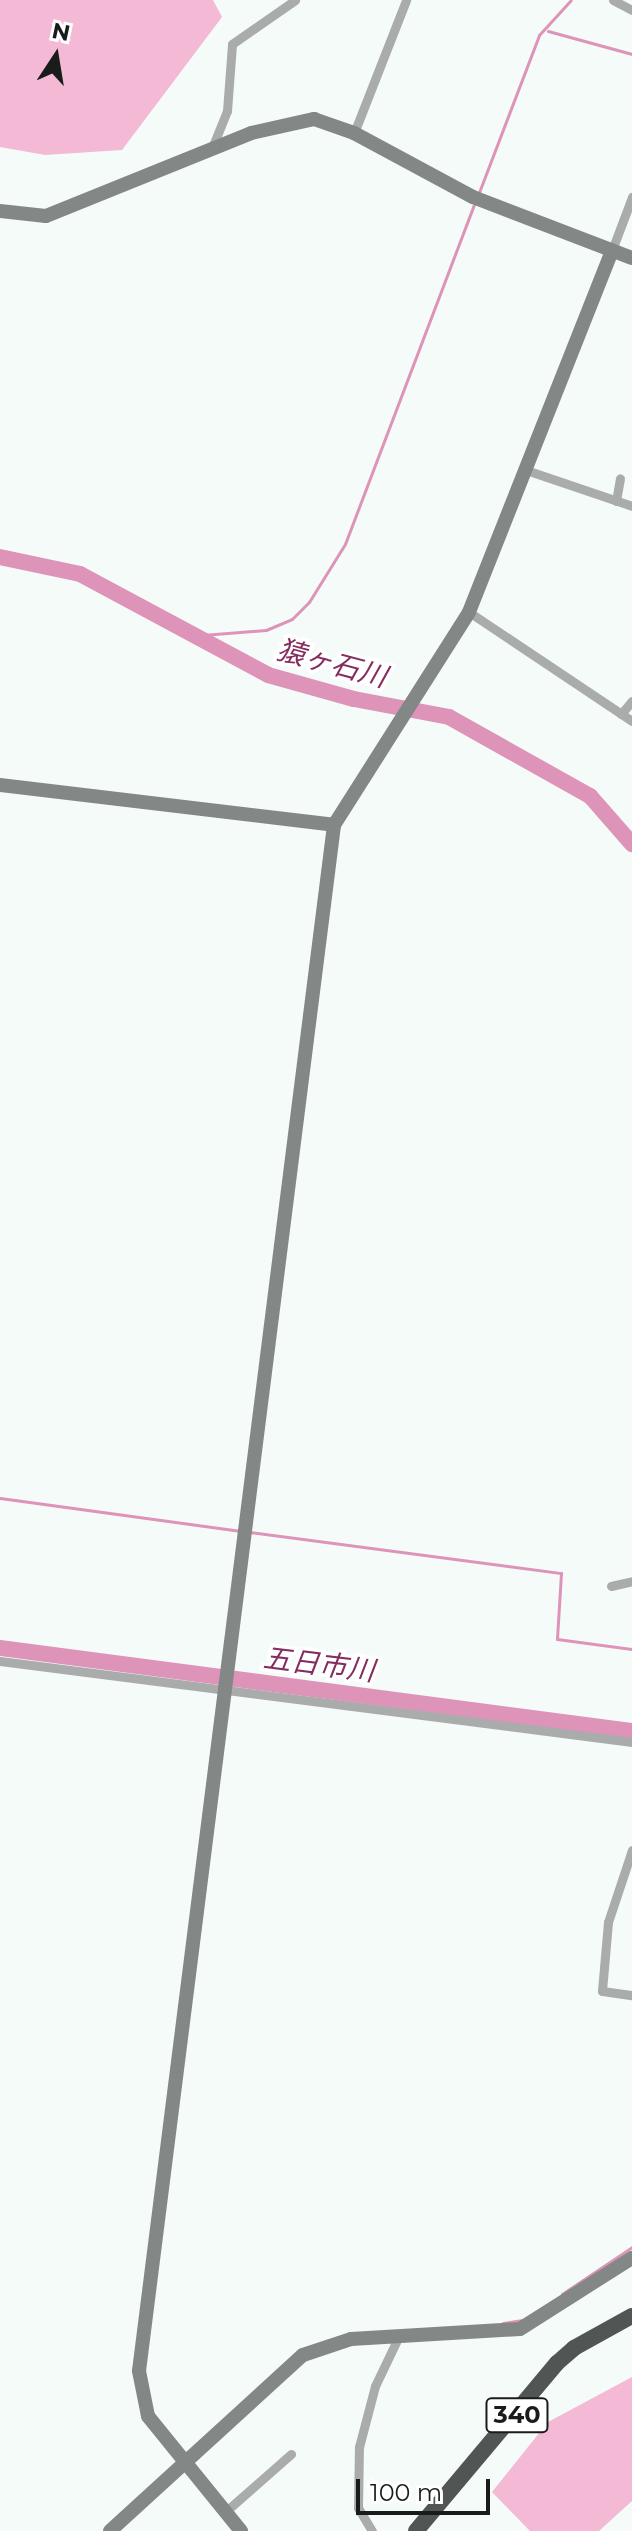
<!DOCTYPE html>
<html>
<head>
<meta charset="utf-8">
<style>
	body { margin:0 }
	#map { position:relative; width:632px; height:2531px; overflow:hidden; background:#f5fbf9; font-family:Montserrat,"Noto Sans JP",sans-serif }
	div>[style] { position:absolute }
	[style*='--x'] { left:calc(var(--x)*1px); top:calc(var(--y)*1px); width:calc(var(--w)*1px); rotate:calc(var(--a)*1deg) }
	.green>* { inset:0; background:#f3b9d5 }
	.stream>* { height:3px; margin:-1.5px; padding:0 1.5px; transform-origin:1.5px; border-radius:1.5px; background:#de93b9 }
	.river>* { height:16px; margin:-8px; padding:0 8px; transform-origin:8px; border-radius:8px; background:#de93b9 }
	.street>* { height:9px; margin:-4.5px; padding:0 4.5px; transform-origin:4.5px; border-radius:4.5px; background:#aaacab }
	.secondary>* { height:14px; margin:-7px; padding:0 7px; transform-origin:7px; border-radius:7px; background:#838785 }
	.highway>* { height:16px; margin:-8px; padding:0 8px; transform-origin:8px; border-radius:8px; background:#515654 }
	span { translate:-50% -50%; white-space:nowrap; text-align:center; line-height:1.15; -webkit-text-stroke:7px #fff; paint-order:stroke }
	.shield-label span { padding:2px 6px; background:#fff; border:2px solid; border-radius:6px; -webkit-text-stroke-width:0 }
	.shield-label { font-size:24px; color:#1a1c1b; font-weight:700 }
	.water-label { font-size:28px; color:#842d5f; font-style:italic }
	.north { position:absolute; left:16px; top:16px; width:80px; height:80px; -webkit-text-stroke:6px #fff; paint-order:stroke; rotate:12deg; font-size:22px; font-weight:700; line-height:32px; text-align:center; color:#1a1c1b }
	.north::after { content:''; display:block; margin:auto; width:28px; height:36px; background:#1a1c1b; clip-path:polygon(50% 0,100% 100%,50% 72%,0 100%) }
	.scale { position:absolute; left:356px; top:2479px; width:134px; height:36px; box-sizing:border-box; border:4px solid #1a1c1b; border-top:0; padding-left:10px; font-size:24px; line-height:28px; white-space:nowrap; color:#1a1c1b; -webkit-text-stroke:6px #fff; paint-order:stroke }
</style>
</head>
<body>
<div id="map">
	<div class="green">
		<div style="clip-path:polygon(0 0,213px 0,222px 17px,122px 150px,45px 155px,0 147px)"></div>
		<div style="clip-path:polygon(632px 2377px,632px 2501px,599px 2531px,530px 2531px,492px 2492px,548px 2422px)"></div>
	</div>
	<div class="stream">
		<div style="--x:548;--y:31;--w:87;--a:15.3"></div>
		<div style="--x:478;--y:195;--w:171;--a:-69.1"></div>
		<div style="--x:539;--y:35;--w:47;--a:-47.6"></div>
		<div style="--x:190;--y:636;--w:76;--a:-4.5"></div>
		<div style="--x:266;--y:630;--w:28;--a:-23"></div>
		<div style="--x:292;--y:619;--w:24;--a:-45"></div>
		<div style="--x:309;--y:602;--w:68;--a:-58.2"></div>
		<div style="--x:345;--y:544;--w:366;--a:-69.2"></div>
		<div style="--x:0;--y:1498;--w:243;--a:7.8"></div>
		<div style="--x:249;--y:1532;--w:315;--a:7.5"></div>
		<div style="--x:561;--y:1573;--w:66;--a:93.5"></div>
		<div style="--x:557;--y:1639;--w:76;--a:7.6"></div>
		<div style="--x:562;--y:2294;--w:84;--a:-33.9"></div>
		<div style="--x:503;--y:2323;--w:20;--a:-9"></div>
	</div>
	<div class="river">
		<div style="--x:0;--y:557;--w:82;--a:12"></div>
		<div style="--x:80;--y:574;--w:213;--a:28.2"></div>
		<div style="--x:268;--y:675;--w:89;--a:15.6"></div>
		<div style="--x:354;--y:699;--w:97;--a:10.7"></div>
		<div style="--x:449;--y:717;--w:162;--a:29.3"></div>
		<div style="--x:590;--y:796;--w:64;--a:48.8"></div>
		<div style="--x:0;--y:1648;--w:637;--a:7.48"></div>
	</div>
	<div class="street">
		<div style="--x:613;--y:0;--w:21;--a:28"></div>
		<div style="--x:354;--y:133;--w:143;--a:-68.6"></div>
		<div style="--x:212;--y:148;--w:40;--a:-68"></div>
		<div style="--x:227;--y:111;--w:67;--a:-85.7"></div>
		<div style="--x:232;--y:44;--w:77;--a:-34.9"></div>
		<div style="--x:612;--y:250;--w:57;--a:-69.3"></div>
		<div style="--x:523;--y:469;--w:115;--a:18.7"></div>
		<div style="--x:616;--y:501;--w:23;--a:-80"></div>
		<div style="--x:469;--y:612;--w:196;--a:33.8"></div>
		<div style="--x:621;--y:714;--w:17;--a:-50"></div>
		<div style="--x:611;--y:1586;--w:22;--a:-13"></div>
		<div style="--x:0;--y:1661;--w:637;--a:7.3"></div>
		<div style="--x:632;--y:1850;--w:76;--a:108.4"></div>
		<div style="--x:608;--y:1922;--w:69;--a:95"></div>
		<div style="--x:602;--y:1991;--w:30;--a:8"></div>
		<div style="--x:225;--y:2512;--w:88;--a:-41.3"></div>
		<div style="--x:372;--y:2531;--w:27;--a:-121"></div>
		<div style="--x:358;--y:2508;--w:61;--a:-89.1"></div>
		<div style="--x:359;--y:2447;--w:63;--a:-75.3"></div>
		<div style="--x:375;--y:2386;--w:55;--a:-64.4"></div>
	</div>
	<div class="secondary">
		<div style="--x:0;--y:211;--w:46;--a:6.2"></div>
		<div style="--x:46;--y:216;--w:221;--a:-22"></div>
		<div style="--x:251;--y:133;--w:65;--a:-12.5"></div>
		<div style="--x:314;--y:119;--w:42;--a:19.3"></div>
		<div style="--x:354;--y:133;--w:135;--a:28.3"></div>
		<div style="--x:473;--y:197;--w:170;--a:21"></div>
		<div style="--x:0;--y:785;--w:336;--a:6.8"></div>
		<div style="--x:110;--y:2531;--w:261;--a:-42.4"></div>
		<div style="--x:303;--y:2355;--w:51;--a:-18.4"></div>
		<div style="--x:351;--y:2339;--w:169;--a:-3.4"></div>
		<div style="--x:520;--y:2329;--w:133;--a:-32.4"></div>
		<div style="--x:241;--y:2531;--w:148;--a:-129"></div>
		<div style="--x:148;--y:2416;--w:46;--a:-101.3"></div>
		<div style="--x:139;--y:2371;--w:1558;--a:-82.81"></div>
		<div style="--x:334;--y:825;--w:252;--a:-57.6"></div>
		<div style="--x:469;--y:612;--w:389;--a:-68.4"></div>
	</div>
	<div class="highway">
		<div style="--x:416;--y:2531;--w:219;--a:-50"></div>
		<div style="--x:557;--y:2363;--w:23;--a:-41"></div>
		<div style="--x:574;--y:2348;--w:66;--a:-28.9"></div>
	</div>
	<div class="shield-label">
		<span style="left:517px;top:2415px">340</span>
	</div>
	<div class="water-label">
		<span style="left:332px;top:663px;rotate:15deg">猿ヶ石川</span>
		<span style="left:319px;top:1664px;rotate:7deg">五日市川</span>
	</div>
	<div class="north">N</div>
	<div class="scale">100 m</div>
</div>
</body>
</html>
